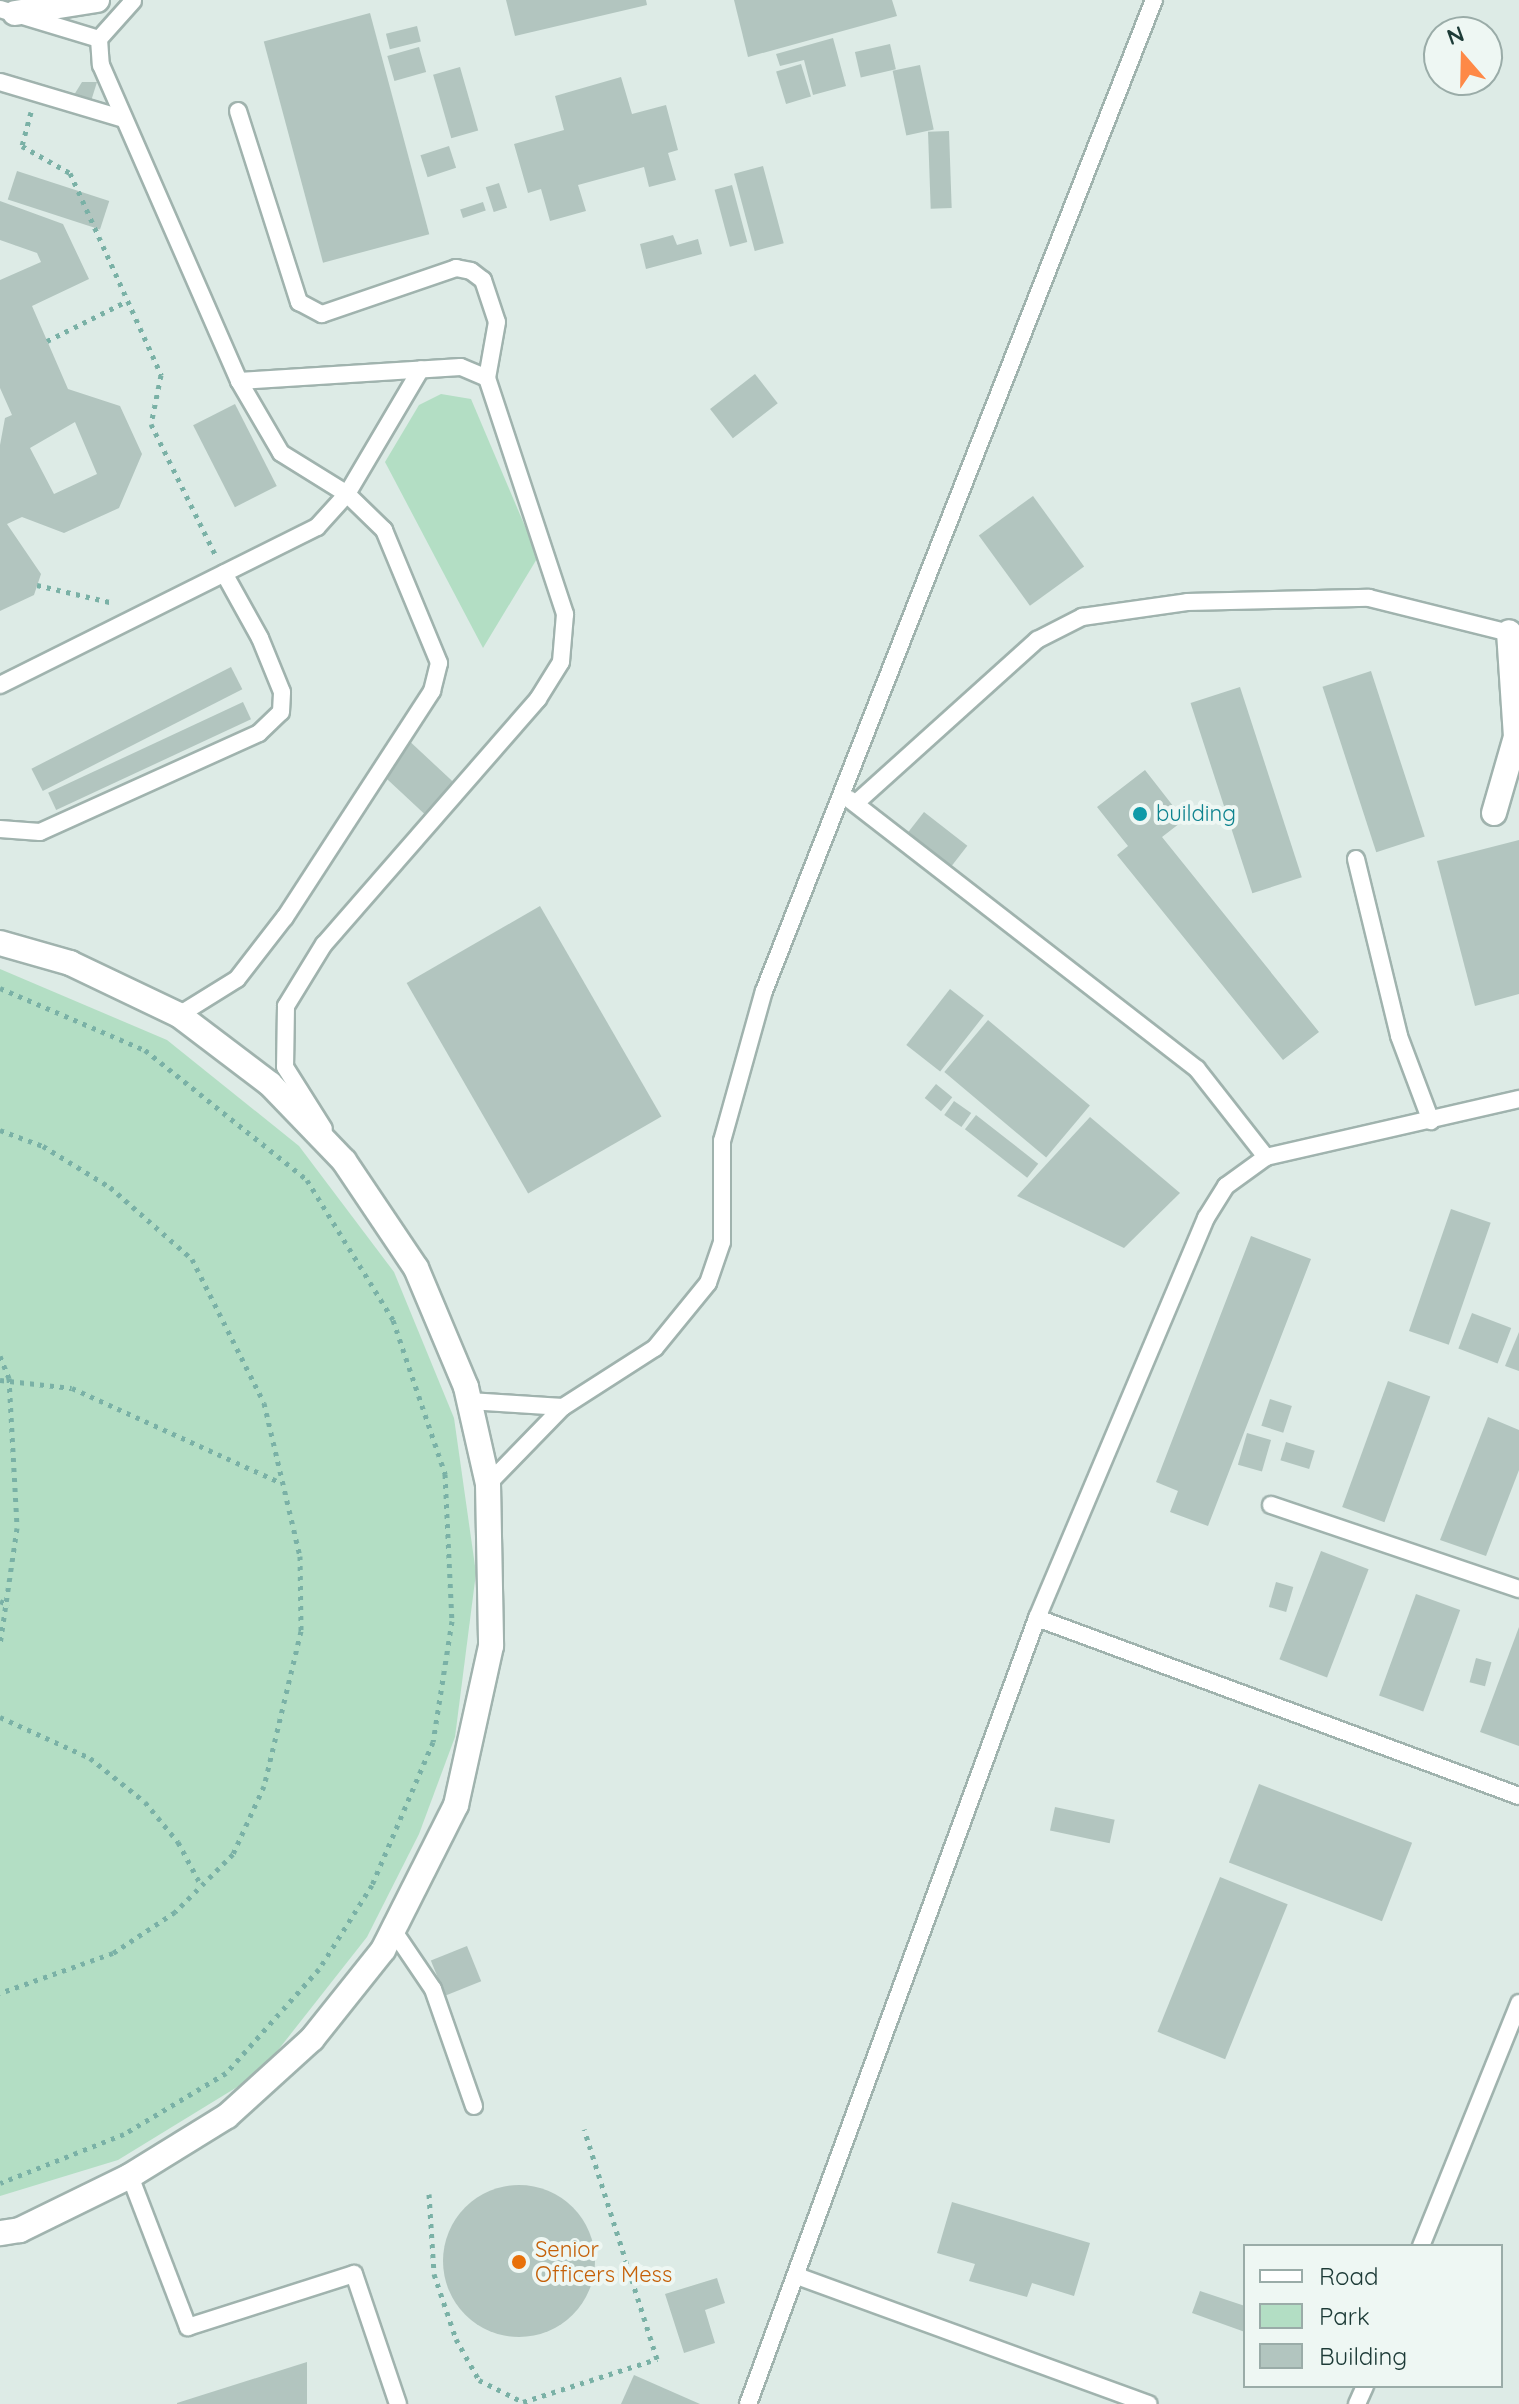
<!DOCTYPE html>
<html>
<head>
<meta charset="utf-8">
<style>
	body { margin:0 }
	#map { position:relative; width:1519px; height:2404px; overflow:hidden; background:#ddebe6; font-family:Quicksand,sans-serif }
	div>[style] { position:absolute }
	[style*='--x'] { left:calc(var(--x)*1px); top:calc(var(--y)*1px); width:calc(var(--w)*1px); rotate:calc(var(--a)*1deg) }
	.green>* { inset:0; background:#b3dec4 }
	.building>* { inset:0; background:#b2c5bf; transform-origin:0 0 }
	.round { border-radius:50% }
	.path>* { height:5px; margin-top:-2.5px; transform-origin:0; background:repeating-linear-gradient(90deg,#7ab1a6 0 4px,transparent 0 10px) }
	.roads { filter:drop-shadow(2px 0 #a0b3ae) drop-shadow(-2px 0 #a0b3ae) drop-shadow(0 2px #a0b3ae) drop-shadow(0 -2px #a0b3ae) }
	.lane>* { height:16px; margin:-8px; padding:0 8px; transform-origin:8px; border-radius:8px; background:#fff }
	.street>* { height:24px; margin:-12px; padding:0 12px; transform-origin:12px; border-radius:12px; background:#fff }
	.secondary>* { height:24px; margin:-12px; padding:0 12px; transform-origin:12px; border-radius:12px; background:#fff }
	.dots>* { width:22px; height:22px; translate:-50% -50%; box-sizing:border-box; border:4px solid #eef7f3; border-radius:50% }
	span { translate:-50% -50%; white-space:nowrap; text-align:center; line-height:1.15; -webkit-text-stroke:8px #eef7f3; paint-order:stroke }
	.culture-label { font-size:22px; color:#0d838f }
	.left { translate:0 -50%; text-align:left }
	.food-label { font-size:22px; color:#c56008 }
	.legend { position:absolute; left:1243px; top:2244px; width:260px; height:144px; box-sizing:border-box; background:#eef7f3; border:2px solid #9aaca8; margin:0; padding:10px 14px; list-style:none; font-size:24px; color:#1d3b37 }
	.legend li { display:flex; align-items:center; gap:16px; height:40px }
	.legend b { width:40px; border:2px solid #9aaca8 }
	.north { position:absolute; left:1423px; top:16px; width:80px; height:80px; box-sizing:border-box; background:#eef7f3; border:2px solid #9aaca8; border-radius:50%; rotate:340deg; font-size:22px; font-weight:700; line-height:32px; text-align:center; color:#1d3b37 }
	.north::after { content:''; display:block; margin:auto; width:28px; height:36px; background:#fe8947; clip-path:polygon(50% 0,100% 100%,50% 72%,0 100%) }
</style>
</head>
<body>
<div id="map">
	<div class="green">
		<div style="clip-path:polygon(441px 394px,471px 399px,538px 557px,483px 648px,385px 462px,419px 405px)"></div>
		<div style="clip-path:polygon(0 969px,167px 1040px,299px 1146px,394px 1272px,454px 1418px,476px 1573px,455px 1737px,419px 1834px,367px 1937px,260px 2073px,118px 2160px,0 2196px)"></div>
	</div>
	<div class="building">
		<div style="clip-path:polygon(506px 0,646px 0,647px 5px,515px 36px)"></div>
		<div style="clip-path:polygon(734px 0,892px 0,897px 16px,748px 57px)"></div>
		<div style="left:370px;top:13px;width:229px;height:110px;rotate:75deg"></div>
		<div style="left:417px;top:26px;width:16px;height:32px;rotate:76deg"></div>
		<div style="clip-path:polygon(833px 38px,846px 86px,813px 95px,804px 60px,780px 66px,776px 54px)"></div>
		<div style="left:890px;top:44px;width:26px;height:36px;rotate:77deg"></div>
		<div style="left:419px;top:47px;width:26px;height:33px;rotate:74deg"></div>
		<div style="left:801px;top:64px;width:34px;height:26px;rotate:73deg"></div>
		<div style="left:920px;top:65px;width:66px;height:28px;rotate:78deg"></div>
		<div style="left:460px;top:67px;width:66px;height:28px;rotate:74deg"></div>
		<div style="clip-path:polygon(621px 77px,632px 114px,666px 105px,678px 150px,668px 153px,676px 180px,649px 187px,644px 167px,578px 185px,586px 211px,550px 221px,541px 189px,528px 193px,514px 144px,564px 130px,555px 96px)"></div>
		<div style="clip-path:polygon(82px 82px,97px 82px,87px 114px,66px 108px)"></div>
		<div style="left:949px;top:131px;width:77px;height:21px;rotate:88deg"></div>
		<div style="left:449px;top:146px;width:23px;height:30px;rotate:72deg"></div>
		<div style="left:763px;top:166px;width:80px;height:30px;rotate:75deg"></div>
		<div style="left:17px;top:171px;width:97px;height:30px;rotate:18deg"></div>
		<div style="left:499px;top:183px;width:26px;height:14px;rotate:72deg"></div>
		<div style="left:732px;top:185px;width:59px;height:18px;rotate:75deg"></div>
		<div style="clip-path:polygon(evenodd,0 201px,63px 224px,89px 279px,32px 306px,68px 389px,120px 406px,142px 454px,119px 508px,64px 533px,22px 517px,7px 524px,41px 574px,34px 595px,0 611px,0 445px,5px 418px,12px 415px,0 388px,0 280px,41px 262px,37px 253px,0 240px,0 201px,75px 422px,97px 474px,54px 494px,30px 448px,75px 422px)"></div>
		<div style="left:483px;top:202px;width:9px;height:24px;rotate:72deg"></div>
		<div style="clip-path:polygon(673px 235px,677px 245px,698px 239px,702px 254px,646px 269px,640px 244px)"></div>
		<div style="left:755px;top:374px;width:37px;height:57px;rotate:52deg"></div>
		<div style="left:235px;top:404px;width:92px;height:47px;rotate:63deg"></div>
		<div style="left:1033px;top:496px;width:87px;height:67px;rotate:54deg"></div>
		<div style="left:231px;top:667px;width:25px;height:224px;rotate:63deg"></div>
		<div style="left:1371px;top:671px;width:174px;height:51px;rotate:72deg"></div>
		<div style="left:1240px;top:687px;width:200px;height:52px;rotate:72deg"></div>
		<div style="left:243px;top:702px;width:19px;height:215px;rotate:65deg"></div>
		<div style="left:405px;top:737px;width:80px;height:43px;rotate:43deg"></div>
		<div style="clip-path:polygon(1145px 770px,1184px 820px,1162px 837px,1319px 1032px,1283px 1060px,1117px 855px,1128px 846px,1097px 807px)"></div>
		<div style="left:924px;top:812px;width:55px;height:41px;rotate:38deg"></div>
		<div style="clip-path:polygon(1519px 840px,1519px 994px,1475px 1006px,1437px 861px)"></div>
		<div style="left:540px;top:906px;width:243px;height:154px;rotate:60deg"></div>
		<div style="left:950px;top:989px;width:43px;height:71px;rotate:38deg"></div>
		<div style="left:988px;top:1020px;width:133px;height:68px;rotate:40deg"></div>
		<div style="left:936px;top:1084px;width:21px;height:18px;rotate:39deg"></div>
		<div style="left:954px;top:1101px;width:21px;height:17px;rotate:35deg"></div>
		<div style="left:976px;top:1115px;width:79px;height:18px;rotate:38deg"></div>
		<div style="clip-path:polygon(1090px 1117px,1180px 1193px,1124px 1248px,1017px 1196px)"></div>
		<div style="left:1451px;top:1209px;width:42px;height:129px;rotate:19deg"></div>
		<div style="clip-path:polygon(1251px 1236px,1311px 1259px,1208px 1526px,1170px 1512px,1178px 1491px,1156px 1482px)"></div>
		<div style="left:1472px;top:1313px;width:42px;height:38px;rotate:21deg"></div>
		<div style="clip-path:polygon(1519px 1332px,1519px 1371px,1505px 1366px)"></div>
		<div style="left:1388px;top:1381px;width:45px;height:134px;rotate:20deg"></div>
		<div style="left:1270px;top:1399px;width:23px;height:28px;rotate:18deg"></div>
		<div style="clip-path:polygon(1488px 1417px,1519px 1430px,1519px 1470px,1486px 1556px,1440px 1540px)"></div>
		<div style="left:1247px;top:1433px;width:25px;height:33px;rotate:16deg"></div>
		<div style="left:1286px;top:1442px;width:30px;height:19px;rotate:17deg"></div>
		<div style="left:1321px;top:1551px;width:51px;height:116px;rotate:21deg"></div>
		<div style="left:1276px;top:1582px;width:18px;height:26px;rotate:16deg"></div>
		<div style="left:1416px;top:1594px;width:47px;height:108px;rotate:20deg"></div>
		<div style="clip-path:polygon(1519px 1627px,1519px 1746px,1480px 1732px)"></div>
		<div style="left:1476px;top:1658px;width:16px;height:25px;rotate:15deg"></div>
		<div style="left:1259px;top:1784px;width:164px;height:84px;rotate:21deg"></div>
		<div style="left:1055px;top:1807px;width:61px;height:24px;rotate:12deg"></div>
		<div style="left:1220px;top:1877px;width:73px;height:167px;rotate:22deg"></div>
		<div style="left:467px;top:1946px;width:38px;height:39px;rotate:68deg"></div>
		<div class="round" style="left:443px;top:2185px;width:152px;height:152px"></div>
		<div style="clip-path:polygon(952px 2202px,1090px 2243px,1074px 2296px,1032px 2283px,1027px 2297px,969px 2281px,975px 2264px,937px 2253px)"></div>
		<div style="clip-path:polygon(717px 2278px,725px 2303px,705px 2310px,715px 2343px,684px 2353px,665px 2294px)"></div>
		<div style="clip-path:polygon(1200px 2291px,1245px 2306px,1245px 2332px,1192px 2313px)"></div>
		<div style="clip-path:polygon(307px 2362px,307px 2404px,177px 2404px,177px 2403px)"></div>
		<div style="clip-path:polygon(634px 2375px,700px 2404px,621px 2404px)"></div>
	</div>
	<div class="path">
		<div style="--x:31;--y:112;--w:35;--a:105"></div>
		<div style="--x:22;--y:146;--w:55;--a:29.4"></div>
		<div style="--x:70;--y:173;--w:222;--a:65.7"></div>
		<div style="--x:161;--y:375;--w:50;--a:101.5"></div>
		<div style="--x:151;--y:424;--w:145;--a:63.8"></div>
		<div style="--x:47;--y:341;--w:89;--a:-26.6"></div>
		<div style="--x:37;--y:585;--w:79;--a:13.2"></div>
		<div style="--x:0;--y:988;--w:158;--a:23.2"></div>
		<div style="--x:145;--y:1050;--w:208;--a:38.7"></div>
		<div style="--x:307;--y:1180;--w:164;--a:58.4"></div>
		<div style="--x:393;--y:1320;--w:163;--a:71.3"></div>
		<div style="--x:445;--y:1474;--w:147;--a:87.3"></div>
		<div style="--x:452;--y:1621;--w:122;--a:98.9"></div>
		<div style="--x:433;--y:1742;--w:155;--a:113.1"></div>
		<div style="--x:372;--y:1885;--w:99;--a:122.2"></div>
		<div style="--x:319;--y:1969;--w:140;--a:131.8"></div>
		<div style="--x:226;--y:2073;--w:119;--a:149.1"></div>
		<div style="--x:124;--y:2134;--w:133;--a:158.4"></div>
		<div style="--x:0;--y:1130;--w:46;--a:20.4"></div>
		<div style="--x:43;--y:1146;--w:79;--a:31.5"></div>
		<div style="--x:110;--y:1187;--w:109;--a:41.3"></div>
		<div style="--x:192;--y:1259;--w:161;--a:63.4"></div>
		<div style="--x:264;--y:1403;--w:157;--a:76.8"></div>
		<div style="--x:300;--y:1556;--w:75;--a:89.2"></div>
		<div style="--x:301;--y:1631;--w:159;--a:103.4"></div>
		<div style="--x:264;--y:1786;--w:75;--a:114.5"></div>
		<div style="--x:233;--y:1854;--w:82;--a:135"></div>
		<div style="--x:175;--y:1912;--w:74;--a:146.5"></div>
		<div style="--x:113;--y:1953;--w:120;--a:160.5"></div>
		<div style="--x:0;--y:1356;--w:24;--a:68"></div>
		<div style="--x:9;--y:1378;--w:150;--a:86.9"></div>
		<div style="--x:17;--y:1528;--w:117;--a:98.3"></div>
		<div style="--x:0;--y:1380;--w:72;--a:6.3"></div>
		<div style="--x:72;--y:1388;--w:230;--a:24.4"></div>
		<div style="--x:0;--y:1601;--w:10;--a:24"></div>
		<div style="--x:0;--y:1717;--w:99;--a:24.5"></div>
		<div style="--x:90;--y:1758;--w:70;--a:38.7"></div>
		<div style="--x:145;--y:1802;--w:52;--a:50.5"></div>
		<div style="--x:178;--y:1842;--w:49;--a:61.9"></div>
		<div style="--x:429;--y:2194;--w:80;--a:86.4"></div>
		<div style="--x:434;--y:2274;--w:69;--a:71.3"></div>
		<div style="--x:456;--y:2339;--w:47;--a:60.7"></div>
		<div style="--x:479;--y:2380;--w:49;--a:26.6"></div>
		<div style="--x:523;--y:2402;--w:141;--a:-17.8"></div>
		<div style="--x:657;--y:2359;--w:241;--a:-107.6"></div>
	</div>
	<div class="roads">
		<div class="lane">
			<div style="--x:133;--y:1;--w:51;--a:131.8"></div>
			<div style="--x:99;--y:39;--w:26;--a:86"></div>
			<div style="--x:101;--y:65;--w:345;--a:66.4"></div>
			<div style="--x:239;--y:381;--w:83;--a:59.7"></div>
			<div style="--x:281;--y:453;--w:78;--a:31.8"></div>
			<div style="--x:347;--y:494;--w:52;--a:44.2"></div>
			<div style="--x:384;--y:530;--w:144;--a:67.5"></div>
			<div style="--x:439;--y:663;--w:29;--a:104"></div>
			<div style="--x:432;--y:691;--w:270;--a:123"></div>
			<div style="--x:285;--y:917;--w:78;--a:127.7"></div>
			<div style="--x:237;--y:979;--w:68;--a:148.2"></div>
			<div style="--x:0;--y:9;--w:103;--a:16.9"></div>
			<div style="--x:0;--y:82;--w:126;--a:16.6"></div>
			<div style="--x:238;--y:111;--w:201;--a:72.3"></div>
			<div style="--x:299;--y:302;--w:26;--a:28"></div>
			<div style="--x:322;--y:314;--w:142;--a:-18.9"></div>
			<div style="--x:456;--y:268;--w:15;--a:11"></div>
			<div style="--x:471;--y:271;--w:15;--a:37"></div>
			<div style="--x:483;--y:280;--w:44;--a:71.6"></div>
			<div style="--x:497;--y:322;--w:57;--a:100.1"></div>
			<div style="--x:239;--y:381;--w:222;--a:-3.6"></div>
			<div style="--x:461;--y:367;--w:28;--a:23"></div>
			<div style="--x:487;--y:378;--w:249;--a:71.7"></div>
			<div style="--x:565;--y:614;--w:48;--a:94.8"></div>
			<div style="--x:561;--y:662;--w:44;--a:121.9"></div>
			<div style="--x:538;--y:699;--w:325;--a:131.1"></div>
			<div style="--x:324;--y:944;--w:73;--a:121.5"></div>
			<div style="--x:286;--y:1006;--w:61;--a:90.9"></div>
			<div style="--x:285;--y:1067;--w:73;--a:57.8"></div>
			<div style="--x:0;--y:685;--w:354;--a:-26.5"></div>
			<div style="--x:317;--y:527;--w:45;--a:-47.7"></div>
			<div style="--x:347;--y:494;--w:145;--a:-59.4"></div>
			<div style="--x:849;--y:799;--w:440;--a:37.8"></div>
			<div style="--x:1197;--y:1069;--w:112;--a:51.9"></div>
			<div style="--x:856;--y:803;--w:244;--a:-42"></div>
			<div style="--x:1037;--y:640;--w:51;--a:-27.1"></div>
			<div style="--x:1082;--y:617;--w:106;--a:-8.1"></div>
			<div style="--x:1187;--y:602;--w:182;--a:-1.3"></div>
			<div style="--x:1369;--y:598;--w:153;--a:14"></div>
			<div style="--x:0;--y:829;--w:40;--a:4.3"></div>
			<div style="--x:40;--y:832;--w:240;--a:-24.3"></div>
			<div style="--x:259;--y:733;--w:30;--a:-44"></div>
			<div style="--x:281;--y:712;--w:20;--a:-87"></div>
			<div style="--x:282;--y:692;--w:58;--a:-112.2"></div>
			<div style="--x:260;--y:638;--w:74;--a:-119"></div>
			<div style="--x:1356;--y:859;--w:182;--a:76.3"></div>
			<div style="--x:1399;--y:1036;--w:91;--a:69.4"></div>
			<div style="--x:467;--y:1393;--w:8;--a:76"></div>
			<div style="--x:469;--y:1401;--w:94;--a:3.7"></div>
			<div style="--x:488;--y:1484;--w:107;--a:-45.8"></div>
			<div style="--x:563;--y:1407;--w:109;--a:-32.7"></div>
			<div style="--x:655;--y:1348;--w:84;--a:-50.8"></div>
			<div style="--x:708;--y:1283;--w:43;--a:-71.1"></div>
			<div style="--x:722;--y:1242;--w:101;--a:-90"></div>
			<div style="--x:722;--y:1141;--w:156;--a:-74.4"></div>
			<div style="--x:764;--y:991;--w:1065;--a:-68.52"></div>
			<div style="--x:1271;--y:1505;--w:262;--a:18.7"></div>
			<div style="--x:1037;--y:1618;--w:514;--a:20.27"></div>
			<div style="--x:393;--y:1930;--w:71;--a:55.9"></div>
			<div style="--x:433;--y:1989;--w:124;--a:70.7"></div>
			<div style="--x:130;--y:2176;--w:162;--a:69"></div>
			<div style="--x:188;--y:2327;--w:174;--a:-17.7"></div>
			<div style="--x:354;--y:2274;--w:137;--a:71.3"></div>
			<div style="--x:1421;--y:2246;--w:262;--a:-68"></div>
			<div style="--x:797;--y:2276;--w:374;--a:20"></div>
			<div style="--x:748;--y:2404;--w:837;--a:-69.81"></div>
			<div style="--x:1037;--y:1618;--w:434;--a:-67.1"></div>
			<div style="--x:1206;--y:1218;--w:38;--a:-58"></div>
			<div style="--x:1226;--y:1186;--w:49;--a:-35.9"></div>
			<div style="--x:1266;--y:1157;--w:260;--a:-12.9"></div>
			<div style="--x:1357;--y:2404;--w:20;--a:-66"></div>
		</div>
		<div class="street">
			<div style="--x:15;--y:13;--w:83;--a:-9"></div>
			<div style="--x:1494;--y:813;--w:79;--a:-73.9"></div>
			<div style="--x:1516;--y:737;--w:105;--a:-93.8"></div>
		</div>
		<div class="secondary">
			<div style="--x:0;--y:943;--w:73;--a:15.9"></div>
			<div style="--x:70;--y:963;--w:121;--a:25.5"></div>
			<div style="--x:179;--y:1015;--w:114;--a:37.2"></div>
			<div style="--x:270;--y:1084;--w:107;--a:46.1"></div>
			<div style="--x:344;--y:1161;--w:129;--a:56.1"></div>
			<div style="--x:416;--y:1268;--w:129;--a:67.2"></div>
			<div style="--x:466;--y:1387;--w:99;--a:77.2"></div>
			<div style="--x:488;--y:1484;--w:162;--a:88.9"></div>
			<div style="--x:491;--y:1646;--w:163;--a:102.4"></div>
			<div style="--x:456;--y:1805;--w:162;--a:116.7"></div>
			<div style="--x:383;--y:1950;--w:114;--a:128.6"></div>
			<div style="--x:312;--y:2039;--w:115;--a:137.8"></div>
			<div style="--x:227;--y:2116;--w:114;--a:148.3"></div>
			<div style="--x:130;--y:2176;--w:123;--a:153.9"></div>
			<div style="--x:20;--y:2230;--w:20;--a:171"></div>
		</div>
	</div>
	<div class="dots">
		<div style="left:1140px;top:814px;background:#0f9aa8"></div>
		<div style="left:519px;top:2262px;background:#e8710a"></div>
	</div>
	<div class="culture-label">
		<span class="left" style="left:1156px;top:814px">building</span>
	</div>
	<div class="food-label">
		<span class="left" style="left:535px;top:2262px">Senior<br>Officers Mess</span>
	</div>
	<ul class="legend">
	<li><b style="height:10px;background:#fff"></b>Road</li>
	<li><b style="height:22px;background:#b3dec4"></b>Park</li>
	<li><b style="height:22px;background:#b2c5bf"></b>Building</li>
	</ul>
	<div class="north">N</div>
</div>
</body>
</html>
